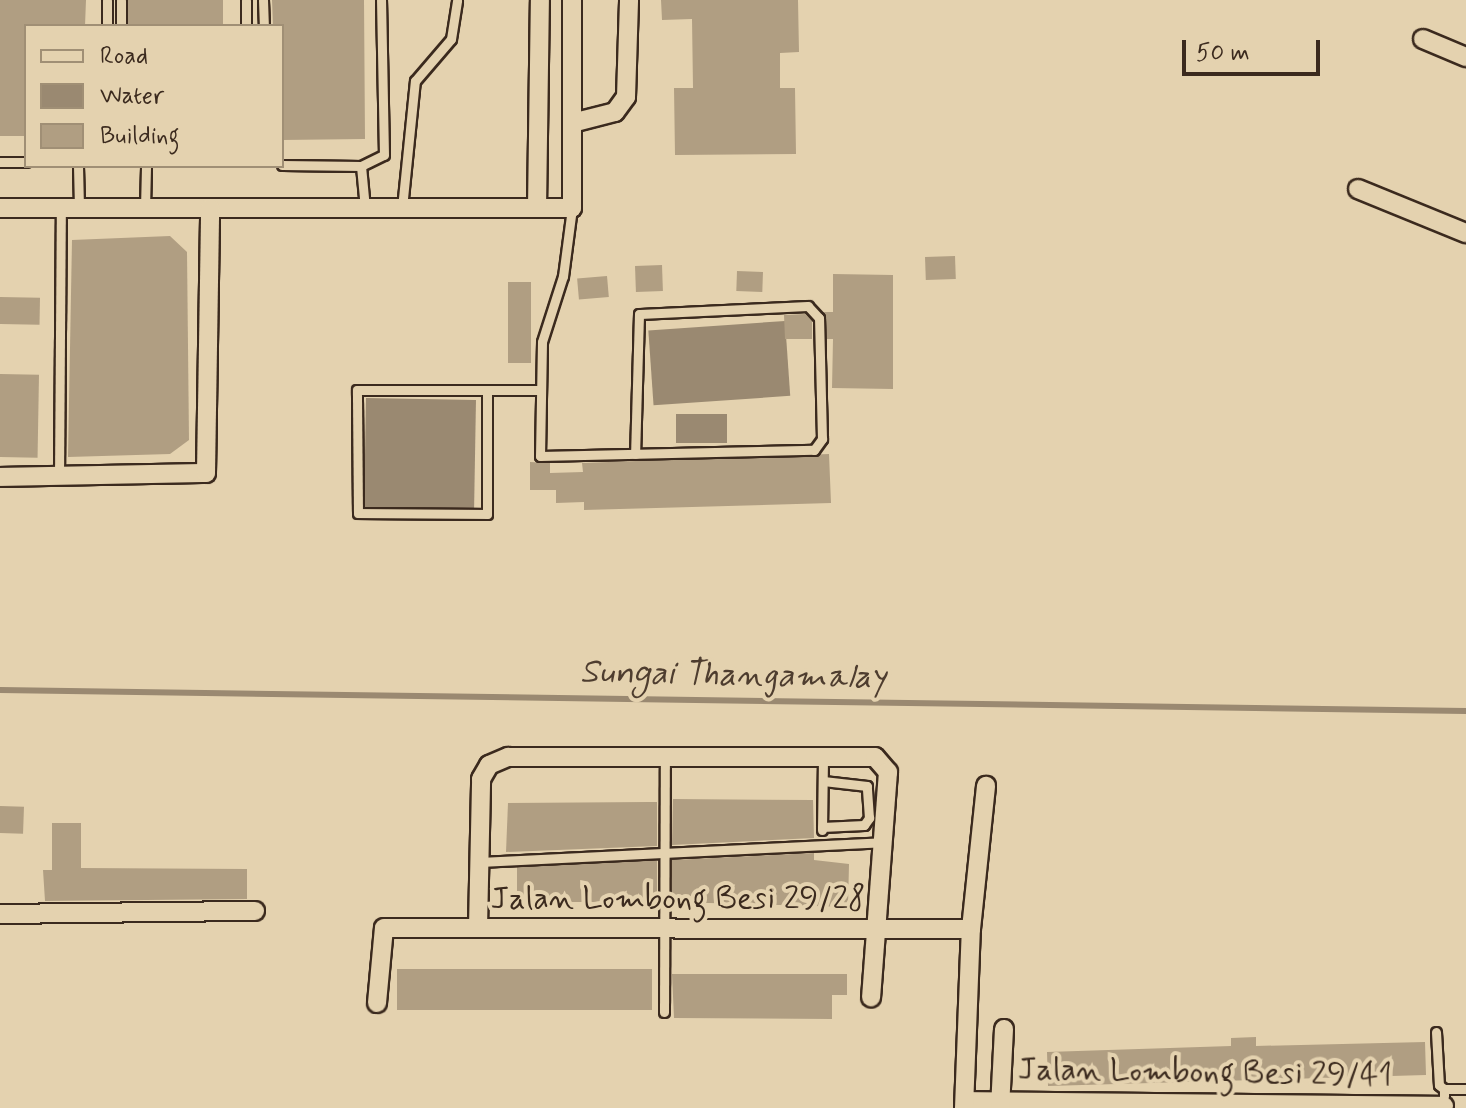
<!DOCTYPE html>
<html>
<head>
<meta charset="utf-8">
<style>
	body { margin:0 }
	#map { position:relative; width:1466px; height:1108px; overflow:hidden; background:#e4d2af; font-family:Mynerve,sans-serif }
	div>[style] { position:absolute }
	[style*='--x'] { left:calc(var(--x)*1px); top:calc(var(--y)*1px); width:calc(var(--w)*1px); rotate:calc(var(--a)*1deg) }
	.water>* { inset:0; background:#9a8971; transform-origin:0 0 }
	.stream>* { height:6px; margin:-3px; padding:0 3px; transform-origin:3px; border-radius:3px; background:#9a8971 }
	.building>* { inset:0; background:#b09e82; transform-origin:0 0 }
	.roads { filter:drop-shadow(2px 0 #3b2a1e) drop-shadow(-2px 0 #3b2a1e) drop-shadow(0 2px #3b2a1e) drop-shadow(0 -2px #3b2a1e) }
	.lane>* { height:9px; margin:-4.5px; padding:0 4.5px; transform-origin:4.5px; border-radius:4.5px; background:#e4d2af }
	.street>* { height:18px; margin:-9px; padding:0 9px; transform-origin:9px; border-radius:9px; background:#e4d2af }
	span { translate:-50% -50%; white-space:nowrap; text-align:center; line-height:1.15; -webkit-text-stroke:8px #e4d2af; paint-order:stroke }
	.street-label { font-size:32px; color:#3b2a1e }
	.water-label { font-size:34px; color:#4e3d2f; font-style:italic }
	.legend { position:absolute; left:24px; top:24px; width:260px; height:144px; box-sizing:border-box; background:#e4d2af; border:2px solid #a08f75; margin:0; padding:10px 14px; list-style:none; font-size:24px; color:#3b2a1e }
	.legend li { display:flex; align-items:center; gap:16px; height:40px }
	.legend b { width:40px; border:2px solid #a08f75 }
	.scale { position:absolute; left:1182px; top:40px; width:138px; height:36px; box-sizing:border-box; border:4px solid #3b2a1e; border-top:0; padding-left:10px; font-size:24px; line-height:28px; white-space:nowrap; color:#3b2a1e; -webkit-text-stroke:6px #e4d2af; paint-order:stroke }
</style>
</head>
<body>
<div id="map">
	<div class="water">
		<div style="left:785px;top:321px;width:75px;height:137px;rotate:86deg"></div>
		<div style="left:366px;top:398px;width:110px;height:109px;rotate:1deg"></div>
		<div style="left:676px;top:414px;width:51px;height:29px"></div>
	</div>
	<div class="stream">
		<div style="--x:0;--y:690;--w:1466;--a:0.82"></div>
	</div>
	<div class="building">
		<div style="clip-path:polygon(0 0,86px 0,85px 26px,26px 26px,26px 136px,0 136px)"></div>
		<div style="left:128px;top:0;width:95px;height:26px"></div>
		<div style="clip-path:polygon(272px 0,364px 0,365px 139px,282px 140px,282px 26px,273px 26px)"></div>
		<div style="clip-path:polygon(661px 0,798px 0,799px 52px,780px 53px,780px 88px,795px 88px,796px 154px,675px 155px,674px 88px,693px 88px,692px 19px,662px 20px)"></div>
		<div style="clip-path:polygon(170px 236px,187px 252px,189px 440px,170px 454px,68px 457px,72px 240px)"></div>
		<div style="left:955px;top:256px;width:23px;height:30px;rotate:88deg"></div>
		<div style="left:662px;top:265px;width:26px;height:27px;rotate:88deg"></div>
		<div style="left:737px;top:271px;width:26px;height:20px;rotate:2deg"></div>
		<div style="clip-path:polygon(833px 274px,893px 275px,893px 389px,832px 388px,833px 339px,827px 339px,824px 312px,833px 312px)"></div>
		<div style="left:607px;top:276px;width:21px;height:30px;rotate:85deg"></div>
		<div style="left:508px;top:282px;width:23px;height:81px"></div>
		<div style="left:0;top:297px;width:40px;height:27px;rotate:1deg"></div>
		<div style="clip-path:polygon(805px 314px,812px 321px,812px 339px,785px 339px,784px 315px)"></div>
		<div style="left:0;top:374px;width:39px;height:83px;rotate:1deg"></div>
		<div style="clip-path:polygon(829px 454px,831px 503px,584px 510px,584px 502px,556px 503px,556px 490px,530px 490px,530px 462px,550px 463px,550px 473px,583px 472px,582px 463px)"></div>
		<div style="clip-path:polygon(673px 799px,813px 800px,814px 838px,672px 845px)"></div>
		<div style="clip-path:polygon(648px 802px,657px 802px,657px 846px,506px 852px,508px 803px)"></div>
		<div style="left:0;top:806px;width:24px;height:27px;rotate:2deg"></div>
		<div style="clip-path:polygon(52px 823px,81px 823px,81px 868px,247px 869px,247px 899px,45px 901px,43px 870px,52px 870px)"></div>
		<div style="clip-path:polygon(814px 853px,814px 860px,849px 864px,848px 907px,672px 902px,672px 860px)"></div>
		<div style="left:657px;top:861px;width:41px;height:140px;rotate:90deg"></div>
		<div style="left:397px;top:969px;width:255px;height:41px"></div>
		<div style="clip-path:polygon(672px 974px,847px 974px,847px 995px,832px 995px,832px 1019px,674px 1018px)"></div>
		<div style="clip-path:polygon(1256px 1037px,1256px 1046px,1425px 1042px,1426px 1075px,1048px 1086px,1047px 1052px,1231px 1046px,1231px 1038px)"></div>
	</div>
	<div class="roads">
		<div class="lane">
			<div style="--x:121;--y:0;--w:26;--a:90"></div>
			<div style="--x:263;--y:0;--w:26;--a:88"></div>
			<div style="--x:107;--y:26;--w:26;--a:-90"></div>
			<div style="--x:246;--y:26;--w:26;--a:-90"></div>
			<div style="--x:0;--y:162;--w:26;--a:0"></div>
			<div style="--x:282;--y:165;--w:79;--a:0.7"></div>
			<div style="--x:361;--y:166;--w:25;--a:-26"></div>
			<div style="--x:384;--y:155;--w:155;--a:-91.1"></div>
			<div style="--x:78;--y:166;--w:42;--a:88.6"></div>
			<div style="--x:361;--y:166;--w:42;--a:84.6"></div>
			<div style="--x:145;--y:208;--w:42;--a:-88.6"></div>
			<div style="--x:402;--y:208;--w:128;--a:-84.2"></div>
			<div style="--x:415;--y:81;--w:55;--a:-49.4"></div>
			<div style="--x:451;--y:39;--w:39;--a:-81"></div>
			<div style="--x:572;--y:208;--w:69;--a:97.5"></div>
			<div style="--x:563;--y:276;--w:69;--a:107.7"></div>
			<div style="--x:542;--y:342;--w:114;--a:91"></div>
			<div style="--x:540;--y:456;--w:274;--a:-1.3"></div>
			<div style="--x:814;--y:450;--w:14;--a:-54"></div>
			<div style="--x:822;--y:439;--w:121;--a:-91.4"></div>
			<div style="--x:819;--y:318;--w:16;--a:-133"></div>
			<div style="--x:808;--y:306;--w:169;--a:177.3"></div>
			<div style="--x:639;--y:314;--w:140;--a:91.6"></div>
			<div style="--x:487;--y:390;--w:124;--a:90"></div>
			<div style="--x:487;--y:514;--w:129;--a:-179.6"></div>
			<div style="--x:358;--y:513;--w:123;--a:-90.5"></div>
			<div style="--x:357;--y:390;--w:184;--a:0"></div>
			<div style="--x:59;--y:479;--w:271;--a:-89.6"></div>
			<div style="--x:822;--y:827;--w:42;--a:-2.7"></div>
			<div style="--x:864;--y:825;--w:9;--a:-54"></div>
			<div style="--x:869;--y:818;--w:32;--a:-94"></div>
			<div style="--x:867;--y:786;--w:44;--a:-173.5"></div>
			<div style="--x:822;--y:830;--w:73;--a:-89.2"></div>
			<div style="--x:479;--y:862;--w:404;--a:-2.8"></div>
			<div style="--x:664;--y:1012;--w:255;--a:-89.8"></div>
			<div style="--x:1436;--y:1032;--w:53;--a:86.8"></div>
			<div style="--x:1439;--y:1085;--w:6;--a:39"></div>
			<div style="--x:1444;--y:1096;--w:7;--a:-90"></div>
			<div style="--x:1444;--y:1089;--w:22;--a:0"></div>
		</div>
		<div class="street">
			<div style="--x:1423;--y:39;--w:47;--a:22.7"></div>
			<div style="--x:572;--y:123;--w:44;--a:-14.3"></div>
			<div style="--x:615;--y:112;--w:19;--a:-54"></div>
			<div style="--x:626;--y:97;--w:97;--a:-88.2"></div>
			<div style="--x:1358;--y:189;--w:117;--a:22.2"></div>
			<div style="--x:0;--y:208;--w:572;--a:0"></div>
			<div style="--x:572;--y:208;--w:208;--a:-90"></div>
			<div style="--x:537;--y:208;--w:208;--a:-89.2"></div>
			<div style="--x:0;--y:477;--w:206;--a:-1.1"></div>
			<div style="--x:206;--y:473;--w:265;--a:-89.1"></div>
			<div style="--x:0;--y:914;--w:255;--a:-0.7"></div>
			<div style="--x:478;--y:928;--w:149;--a:-88.8"></div>
			<div style="--x:481;--y:779;--w:16;--a:-60"></div>
			<div style="--x:489;--y:765;--w:21;--a:-23"></div>
			<div style="--x:508;--y:757;--w:367;--a:0"></div>
			<div style="--x:875;--y:757;--w:20;--a:49"></div>
			<div style="--x:888;--y:772;--w:226;--a:94.3"></div>
			<div style="--x:377;--y:1003;--w:75;--a:-84.7"></div>
			<div style="--x:384;--y:928;--w:587;--a:0.1"></div>
			<div style="--x:965;--y:1101;--w:479;--a:0.6"></div>
			<div style="--x:964;--y:1108;--w:179;--a:-87.8"></div>
			<div style="--x:971;--y:929;--w:144;--a:-84"></div>
			<div style="--x:1000;--y:1108;--w:79;--a:-87.1"></div>
		</div>
	</div>
	<div class="street-label">
		<span style="left:678px;top:899px">Jalan Lombong Besi 29/28</span>
		<span style="left:1205px;top:1073px;rotate:1deg">Jalan Lombong Besi 29/41</span>
	</div>
	<div class="water-label">
		<span style="left:733px;top:675px;rotate:1deg">Sungai Thangamalay</span>
	</div>
	<ul class="legend">
	<li><b style="height:10px;background:#e4d2af"></b>Road</li>
	<li><b style="height:22px;background:#9a8971"></b>Water</li>
	<li><b style="height:22px;background:#b09e82"></b>Building</li>
	</ul>
	<div class="scale">50 m</div>
</div>
</body>
</html>
